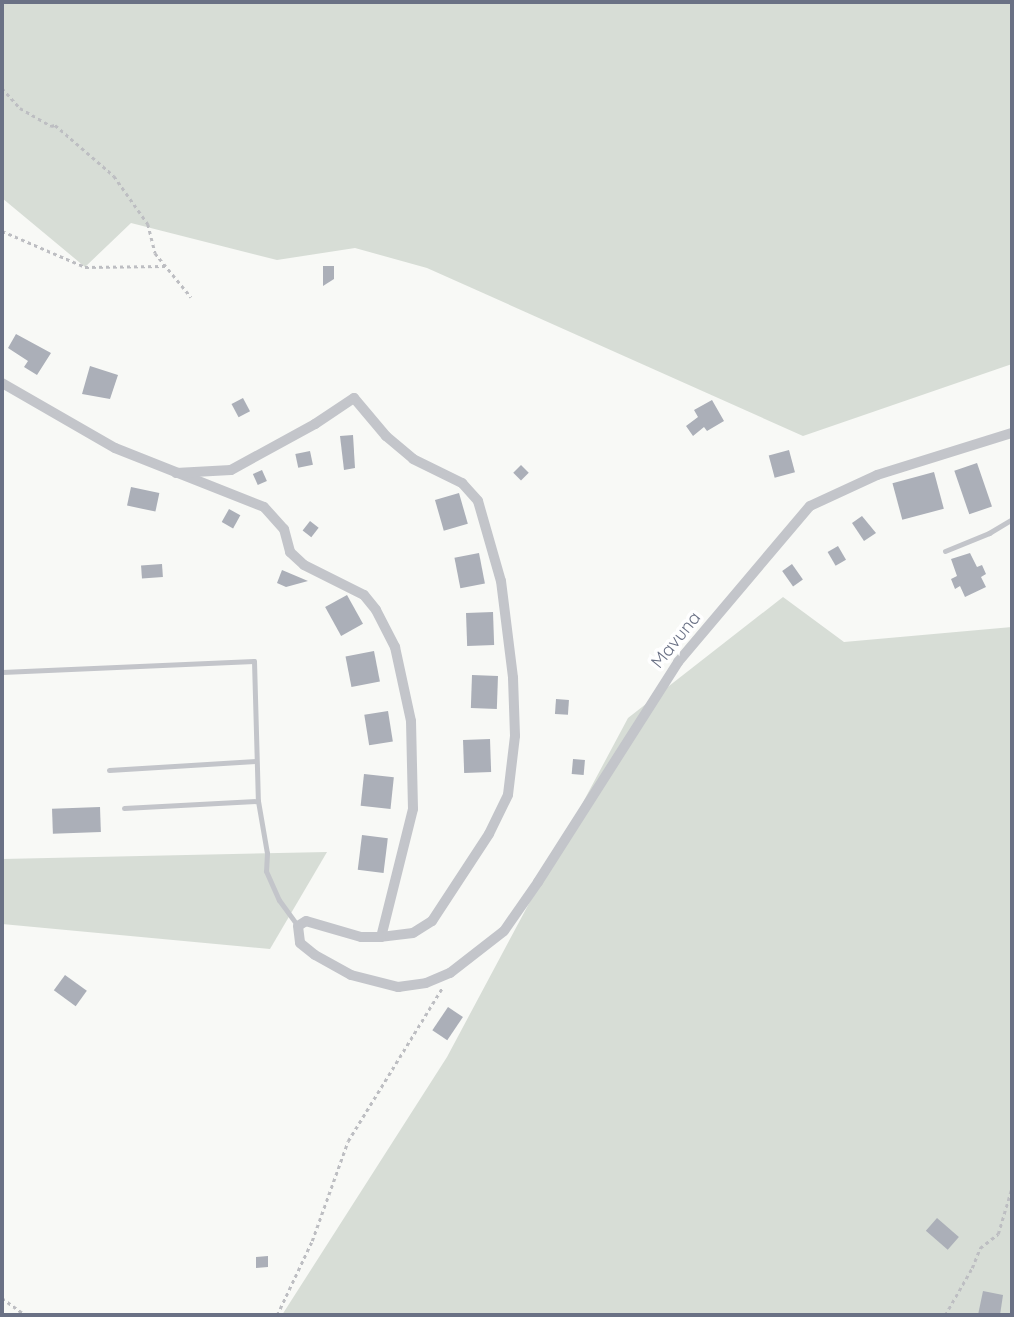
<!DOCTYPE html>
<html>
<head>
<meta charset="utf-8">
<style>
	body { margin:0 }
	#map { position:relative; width:1014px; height:1317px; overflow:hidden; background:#f8f9f6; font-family:Quicksand,sans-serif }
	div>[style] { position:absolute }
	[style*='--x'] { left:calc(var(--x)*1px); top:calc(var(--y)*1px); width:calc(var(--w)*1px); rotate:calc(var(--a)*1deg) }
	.green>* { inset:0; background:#d7ddd6 }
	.building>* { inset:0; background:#abafb8; transform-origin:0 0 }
	.path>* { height:2.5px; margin-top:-1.25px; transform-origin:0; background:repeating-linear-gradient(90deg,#bdbec2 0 3.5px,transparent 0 7px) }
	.service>* { height:5px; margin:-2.5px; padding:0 2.5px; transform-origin:2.5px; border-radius:2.5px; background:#c3c5ca }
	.minor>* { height:10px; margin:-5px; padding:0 5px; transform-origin:5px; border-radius:5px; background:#c3c5ca }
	span { translate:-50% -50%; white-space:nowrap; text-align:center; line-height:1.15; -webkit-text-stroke:7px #fff; paint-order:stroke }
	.street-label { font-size:18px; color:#6a7185 }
	.frame { position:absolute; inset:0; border:4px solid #6a7185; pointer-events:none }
</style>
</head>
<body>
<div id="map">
	<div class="green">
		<div style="clip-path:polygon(2px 2px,1012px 2px,1012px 364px,803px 436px,427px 268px,355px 248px,277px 260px,131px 223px,85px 267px,2px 198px)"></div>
		<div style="clip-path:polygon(783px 597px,844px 642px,1012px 627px,1012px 1315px,282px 1315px,447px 1057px,628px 718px)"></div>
		<div style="clip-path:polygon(327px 852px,270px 949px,2px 924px,2px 859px)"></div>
	</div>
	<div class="building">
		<div style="clip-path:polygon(323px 266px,334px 266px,334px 279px,323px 286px)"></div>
		<div style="clip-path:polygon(16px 334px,51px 353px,37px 375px,24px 367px,28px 361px,8px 348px)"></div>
		<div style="clip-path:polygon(90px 366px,118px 375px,110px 399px,82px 394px)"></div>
		<div style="left:243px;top:398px;width:15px;height:13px;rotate:62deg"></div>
		<div style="clip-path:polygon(712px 400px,724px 421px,707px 431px,704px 427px,693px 436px,686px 426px,698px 417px,694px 410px)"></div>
		<div style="clip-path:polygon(353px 435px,355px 468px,344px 470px,340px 436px)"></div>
		<div style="left:789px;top:450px;width:23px;height:21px;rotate:75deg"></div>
		<div style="left:310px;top:451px;width:14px;height:15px;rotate:78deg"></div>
		<div style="left:977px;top:463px;width:46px;height:24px;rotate:71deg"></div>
		<div style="left:521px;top:465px;width:11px;height:11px;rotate:45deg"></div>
		<div style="left:262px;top:470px;width:12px;height:10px;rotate:66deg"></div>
		<div style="left:934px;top:472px;width:38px;height:43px;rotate:75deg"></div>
		<div style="left:131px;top:487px;width:29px;height:19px;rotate:12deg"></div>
		<div style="left:459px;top:493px;width:32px;height:25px;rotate:74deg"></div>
		<div style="left:229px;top:509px;width:13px;height:15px;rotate:29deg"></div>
		<div style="clip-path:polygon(862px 516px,876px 533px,864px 541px,852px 523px)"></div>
		<div style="left:310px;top:521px;width:11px;height:12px;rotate:38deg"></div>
		<div style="left:838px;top:546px;width:16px;height:12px;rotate:60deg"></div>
		<div style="left:479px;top:553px;width:31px;height:25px;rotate:79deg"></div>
		<div style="clip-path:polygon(970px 553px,977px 567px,982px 565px,986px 574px,981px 577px,986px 587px,965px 597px,960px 586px,955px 589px,951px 579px,957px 576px,951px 559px)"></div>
		<div style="left:162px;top:564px;width:13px;height:21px;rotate:86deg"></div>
		<div style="left:792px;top:564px;width:19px;height:12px;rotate:55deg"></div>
		<div style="clip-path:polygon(282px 570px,308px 581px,286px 587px,277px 583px)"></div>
		<div style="left:347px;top:595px;width:33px;height:25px;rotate:61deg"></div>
		<div style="left:493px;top:612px;width:33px;height:27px;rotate:88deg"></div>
		<div style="left:374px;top:651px;width:31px;height:29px;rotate:79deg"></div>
		<div style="left:472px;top:675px;width:26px;height:33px;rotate:2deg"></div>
		<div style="left:556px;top:699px;width:13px;height:15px;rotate:4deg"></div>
		<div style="left:388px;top:711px;width:31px;height:24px;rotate:81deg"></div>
		<div style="left:490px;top:739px;width:33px;height:27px;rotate:88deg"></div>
		<div style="left:573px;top:759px;width:12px;height:15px;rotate:5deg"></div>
		<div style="left:364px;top:774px;width:30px;height:32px;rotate:6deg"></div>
		<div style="left:100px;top:807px;width:25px;height:48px;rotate:88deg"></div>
		<div style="left:362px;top:835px;width:26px;height:35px;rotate:7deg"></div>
		<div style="left:65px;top:975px;width:27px;height:19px;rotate:36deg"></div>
		<div style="left:448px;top:1007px;width:18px;height:28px;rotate:34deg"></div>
		<div style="left:937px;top:1218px;width:29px;height:17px;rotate:41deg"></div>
		<div style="clip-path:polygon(268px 1256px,268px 1267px,256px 1268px,256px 1257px)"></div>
		<div style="clip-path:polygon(983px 1291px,1003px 1295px,1000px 1315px,978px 1315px)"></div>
	</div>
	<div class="path">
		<div style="--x:2;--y:88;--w:27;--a:48"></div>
		<div style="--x:20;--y:108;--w:36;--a:30"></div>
		<div style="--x:51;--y:126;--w:4;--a:-14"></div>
		<div style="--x:55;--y:125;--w:78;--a:40.8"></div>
		<div style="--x:114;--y:176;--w:59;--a:54.7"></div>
		<div style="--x:148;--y:224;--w:30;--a:76"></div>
		<div style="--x:155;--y:253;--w:57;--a:50.7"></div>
		<div style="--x:2;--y:231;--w:90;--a:23.4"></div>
		<div style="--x:85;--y:267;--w:80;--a:-0.7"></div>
		<div style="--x:2;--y:1298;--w:29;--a:36"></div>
		<div style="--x:277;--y:1315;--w:82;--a:-64.7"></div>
		<div style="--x:312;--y:1241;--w:106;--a:-70.2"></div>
		<div style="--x:348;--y:1141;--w:180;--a:-58.4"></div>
		<div style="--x:945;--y:1315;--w:54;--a:-60.1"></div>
		<div style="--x:972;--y:1268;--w:22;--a:-68"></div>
		<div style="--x:980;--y:1248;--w:23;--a:-38"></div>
		<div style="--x:998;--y:1234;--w:49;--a:-73.4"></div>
	</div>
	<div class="service">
		<div style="--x:945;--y:551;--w:48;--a:-22.2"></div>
		<div style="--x:989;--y:533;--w:27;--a:-31"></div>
		<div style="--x:2;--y:672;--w:252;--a:-2.5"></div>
		<div style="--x:254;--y:661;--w:140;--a:88.4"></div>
		<div style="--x:109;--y:770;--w:147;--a:-3.5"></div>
		<div style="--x:124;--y:808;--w:134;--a:-3"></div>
		<div style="--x:258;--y:801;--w:53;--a:80.2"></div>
		<div style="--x:267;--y:853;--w:18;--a:93"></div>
		<div style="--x:266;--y:871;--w:32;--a:66"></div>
		<div style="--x:279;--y:900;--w:32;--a:54"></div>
	</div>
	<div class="minor">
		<div style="--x:2;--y:383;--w:130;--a:29.9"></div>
		<div style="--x:115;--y:448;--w:160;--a:21.6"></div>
		<div style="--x:264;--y:507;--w:30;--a:48"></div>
		<div style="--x:284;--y:529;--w:24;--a:75"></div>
		<div style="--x:290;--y:552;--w:19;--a:43"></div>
		<div style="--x:304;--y:565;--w:67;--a:26.6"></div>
		<div style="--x:364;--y:595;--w:19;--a:51"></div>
		<div style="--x:376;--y:610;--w:42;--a:62.8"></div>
		<div style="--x:395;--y:647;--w:76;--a:77.8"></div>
		<div style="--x:411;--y:721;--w:88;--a:88.7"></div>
		<div style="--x:413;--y:809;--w:132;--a:104"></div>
		<div style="--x:176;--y:473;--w:55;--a:-3.1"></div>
		<div style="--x:231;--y:470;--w:96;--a:-28.7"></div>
		<div style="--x:315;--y:424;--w:47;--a:-33.7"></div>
		<div style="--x:354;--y:398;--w:50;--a:49.9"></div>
		<div style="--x:386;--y:436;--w:35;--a:40"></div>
		<div style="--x:413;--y:459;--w:55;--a:26.1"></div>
		<div style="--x:462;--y:483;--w:24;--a:48"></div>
		<div style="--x:478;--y:501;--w:83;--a:74"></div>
		<div style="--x:501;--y:581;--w:98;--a:82.9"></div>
		<div style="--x:513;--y:678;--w:58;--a:88"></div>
		<div style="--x:515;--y:736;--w:59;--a:96.8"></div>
		<div style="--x:508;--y:795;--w:43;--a:116"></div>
		<div style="--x:489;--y:834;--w:104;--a:123.2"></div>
		<div style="--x:432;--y:921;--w:22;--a:148"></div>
		<div style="--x:413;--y:933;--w:32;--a:173"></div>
		<div style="--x:381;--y:937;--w:20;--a:180"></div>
		<div style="--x:361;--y:937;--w:57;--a:-163.8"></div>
		<div style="--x:306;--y:921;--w:9;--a:148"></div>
		<div style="--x:298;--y:926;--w:17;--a:83"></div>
		<div style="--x:300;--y:943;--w:19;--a:39"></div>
		<div style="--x:315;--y:955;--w:41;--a:29.1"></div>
		<div style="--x:351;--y:975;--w:49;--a:14.3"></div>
		<div style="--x:398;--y:987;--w:28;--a:-8"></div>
		<div style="--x:426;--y:983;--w:26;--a:-23"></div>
		<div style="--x:450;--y:973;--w:68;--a:-37.9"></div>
		<div style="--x:504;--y:931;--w:60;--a:-55.2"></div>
		<div style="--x:538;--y:882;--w:261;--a:-57.5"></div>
		<div style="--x:678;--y:662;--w:204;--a:-49.8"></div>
		<div style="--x:810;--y:506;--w:74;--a:-24.8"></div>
		<div style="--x:877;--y:475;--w:141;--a:-17.3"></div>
	</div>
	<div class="street-label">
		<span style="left:676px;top:640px;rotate:-51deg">Mavuna</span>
	</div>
	<div class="frame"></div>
</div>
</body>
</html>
